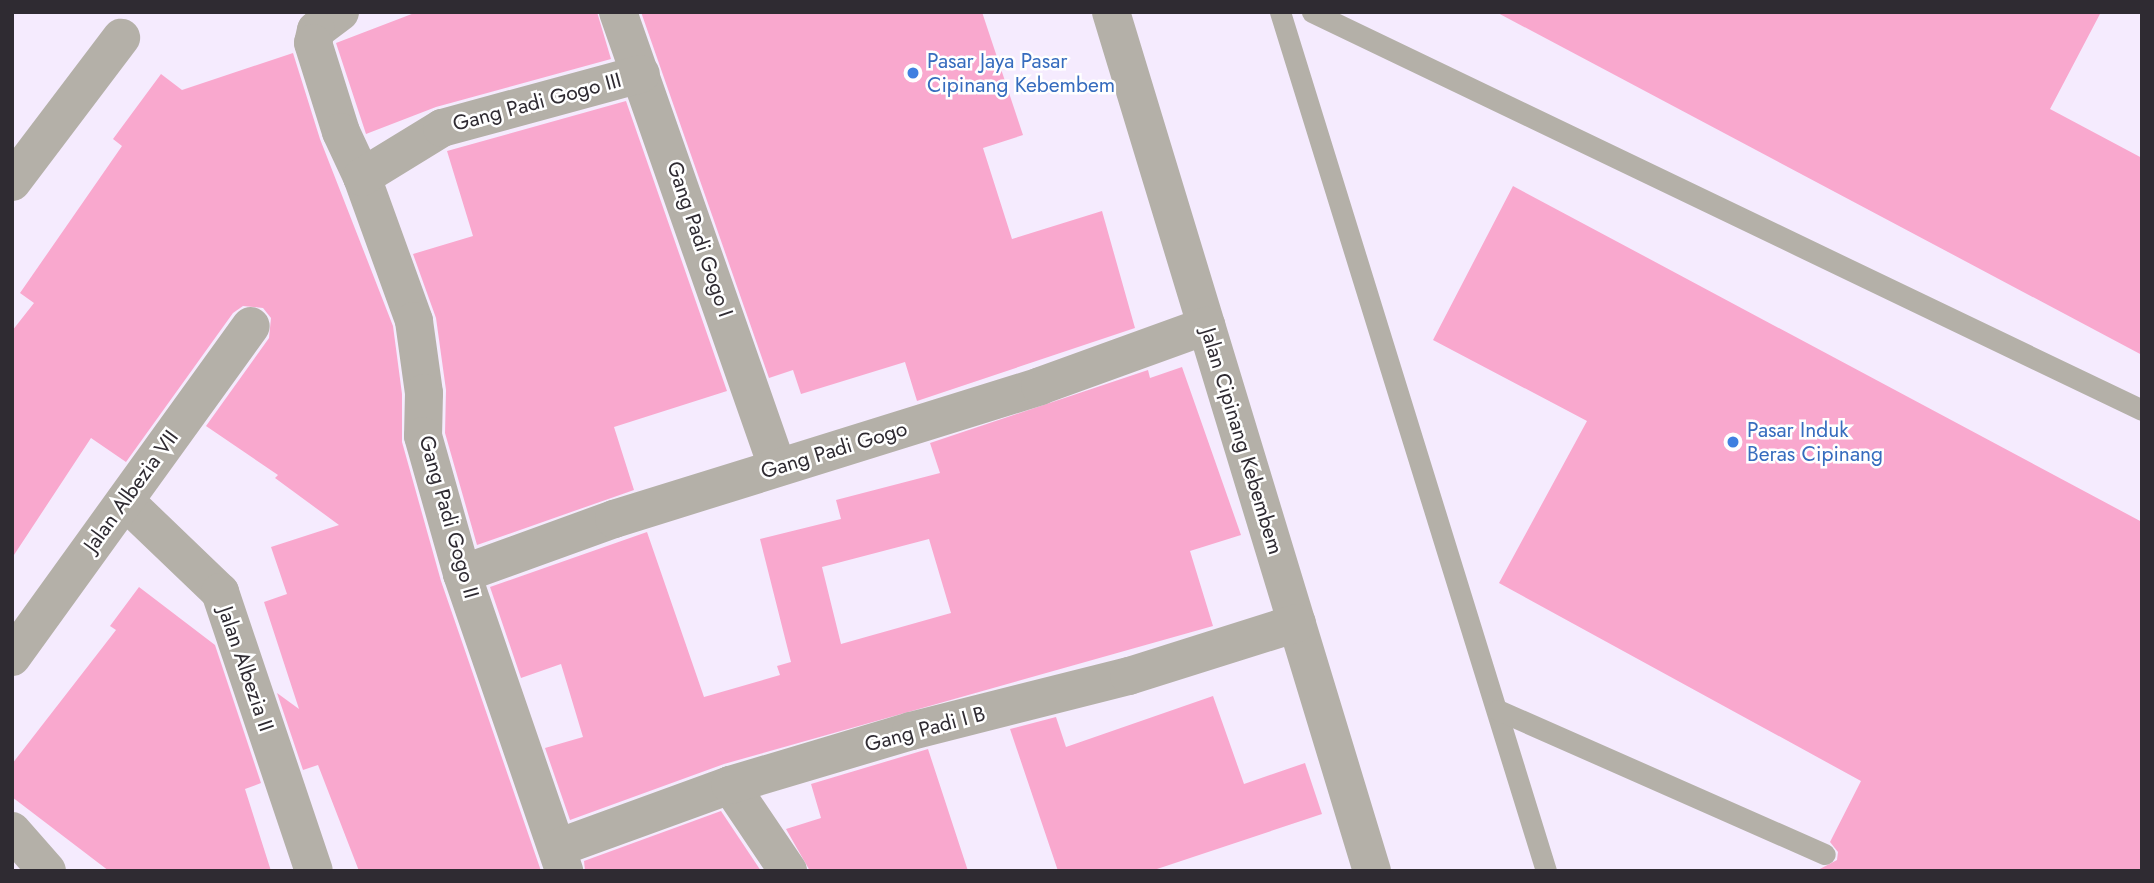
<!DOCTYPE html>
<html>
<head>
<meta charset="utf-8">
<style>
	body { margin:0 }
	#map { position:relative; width:2154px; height:883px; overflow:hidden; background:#f5ebfe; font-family:Jost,sans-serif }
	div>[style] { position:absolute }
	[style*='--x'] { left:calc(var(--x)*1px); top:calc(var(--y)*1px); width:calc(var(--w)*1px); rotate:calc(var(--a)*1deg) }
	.building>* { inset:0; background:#f9a8ce }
	.service>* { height:21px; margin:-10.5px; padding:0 10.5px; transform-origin:10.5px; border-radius:10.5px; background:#b4b0a8 }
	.minor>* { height:38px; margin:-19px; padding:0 19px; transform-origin:19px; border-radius:19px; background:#b4b0a8 }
	.dots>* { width:19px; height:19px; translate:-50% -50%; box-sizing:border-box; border:4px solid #fff; border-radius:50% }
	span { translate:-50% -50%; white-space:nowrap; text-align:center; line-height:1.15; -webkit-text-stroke:5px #fff; paint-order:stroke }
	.shop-label { font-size:21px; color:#366cbe }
	.left { translate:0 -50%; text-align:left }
	.street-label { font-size:21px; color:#2f2b32 }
	.frame { position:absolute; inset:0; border:14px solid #2f2b32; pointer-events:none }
</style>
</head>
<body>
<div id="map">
	<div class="building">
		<div style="clip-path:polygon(417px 12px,597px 12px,611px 59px,436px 107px,366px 134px,336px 43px)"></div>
		<div style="clip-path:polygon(641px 12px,982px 12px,1023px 135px,983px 148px,1012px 239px,1102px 211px,1135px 328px,917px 401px,905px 362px,801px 394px,793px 370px,769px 378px)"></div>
		<div style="clip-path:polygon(1496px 12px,2101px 12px,2050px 109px,2142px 158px,2142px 355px)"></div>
		<div style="clip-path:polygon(293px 53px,320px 139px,393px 326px,402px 394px,402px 442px,441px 581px,541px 871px,359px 871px,318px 765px,303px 770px,277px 693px,299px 709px,264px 602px,287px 594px,271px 547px,339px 525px,275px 478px,278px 475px,206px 426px,269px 338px,271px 318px,263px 308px,243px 306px,233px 313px,126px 462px,91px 438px,12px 558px,12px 331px,34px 303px,20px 293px,122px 146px,113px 139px,161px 74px,182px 90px)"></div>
		<div style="clip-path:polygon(626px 101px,727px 391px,614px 427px,634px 490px,477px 545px,445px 433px,446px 390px,436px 318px,413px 254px,473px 236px,447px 151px)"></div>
		<div style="clip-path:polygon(1513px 186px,2142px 522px,2142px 871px,1816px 871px,1837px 860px,1838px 852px,1830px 842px,1861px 781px,1499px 583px,1587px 421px,1433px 340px)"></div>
		<div style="clip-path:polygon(evenodd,1182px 367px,1241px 535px,1190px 551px,1213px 626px,724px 764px,570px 820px,545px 748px,583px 737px,561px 664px,521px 678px,490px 587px,647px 532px,704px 697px,780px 675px,777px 666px,791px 662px,760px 539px,841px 519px,836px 500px,940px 473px,930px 443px,1148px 370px,1150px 378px,1182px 367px,929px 539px,951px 613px,841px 644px,822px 567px,929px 539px)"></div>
		<div style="clip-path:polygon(139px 587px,215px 645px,261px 783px,245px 789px,271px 871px,109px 871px,12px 797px,12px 764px,116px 630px,110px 626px)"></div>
		<div style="clip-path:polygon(1213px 696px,1244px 784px,1305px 763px,1322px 814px,1151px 871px,1058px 871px,1010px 729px,1056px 717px,1066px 747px)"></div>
		<div style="clip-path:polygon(928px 749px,968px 871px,810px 871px,786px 829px,821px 818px,811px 784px)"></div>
		<div style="clip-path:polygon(721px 811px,761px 871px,585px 871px,584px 861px)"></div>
	</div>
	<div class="service">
		<div style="--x:1280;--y:12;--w:899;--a:72.79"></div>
		<div style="--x:1312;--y:12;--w:920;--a:25.62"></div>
		<div style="--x:1498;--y:710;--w:357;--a:23.8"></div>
	</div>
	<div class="minor">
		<div style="--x:340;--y:12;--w:30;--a:143"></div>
		<div style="--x:316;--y:30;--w:13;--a:103"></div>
		<div style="--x:313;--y:43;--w:93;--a:72.5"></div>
		<div style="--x:341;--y:132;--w:50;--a:65"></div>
		<div style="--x:362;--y:177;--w:153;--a:70.1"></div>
		<div style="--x:414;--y:321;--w:73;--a:82.1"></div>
		<div style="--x:424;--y:393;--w:43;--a:91.3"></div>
		<div style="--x:423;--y:436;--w:143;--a:74.2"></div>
		<div style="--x:462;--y:574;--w:314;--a:71"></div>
		<div style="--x:618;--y:12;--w:482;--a:70.7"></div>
		<div style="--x:1111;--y:12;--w:898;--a:73.1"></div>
		<div style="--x:362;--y:177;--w:94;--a:-31.5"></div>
		<div style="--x:442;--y:128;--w:206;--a:-15.2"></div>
		<div style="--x:12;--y:182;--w:181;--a:-52.9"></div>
		<div style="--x:125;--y:501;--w:132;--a:43.8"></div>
		<div style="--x:220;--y:592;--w:294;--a:71.4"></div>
		<div style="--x:462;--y:574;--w:162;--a:-19.9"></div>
		<div style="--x:614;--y:519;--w:446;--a:-17.3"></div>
		<div style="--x:1040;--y:386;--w:177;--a:-19.9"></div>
		<div style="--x:12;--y:657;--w:408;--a:-54.2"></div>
		<div style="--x:730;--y:785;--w:104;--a:56"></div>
		<div style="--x:12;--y:831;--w:53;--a:48.8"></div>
		<div style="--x:557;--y:848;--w:184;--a:-20"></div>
		<div style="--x:730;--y:785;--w:189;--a:-16.6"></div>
		<div style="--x:911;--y:731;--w:225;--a:-14.2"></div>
		<div style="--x:1129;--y:676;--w:176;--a:-17.5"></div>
	</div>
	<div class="dots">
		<div style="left:913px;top:73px;background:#3f7fe0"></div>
		<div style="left:1733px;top:442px;background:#3f7fe0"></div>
	</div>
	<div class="shop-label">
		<span class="left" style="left:927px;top:73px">Pasar Jaya Pasar<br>Cipinang Kebembem</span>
		<span class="left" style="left:1747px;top:442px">Pasar Induk<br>Beras Cipinang</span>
	</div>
	<div class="street-label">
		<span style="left:537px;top:102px;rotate:-15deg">Gang Padi Gogo III</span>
		<span style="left:700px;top:239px;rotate:71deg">Gang Padi Gogo I</span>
		<span style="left:1242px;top:441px;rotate:73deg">Jalan Cipinang Kebembem</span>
		<span style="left:834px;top:450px;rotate:-17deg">Gang Padi Gogo</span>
		<span style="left:131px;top:491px;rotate:-54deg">Jalan Albezia VII</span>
		<span style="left:449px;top:517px;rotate:74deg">Gang Padi Gogo II</span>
		<span style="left:246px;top:669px;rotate:71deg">Jalan Albezia II</span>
		<span style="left:925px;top:729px;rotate:-15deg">Gang Padi I B</span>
	</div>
	<div class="frame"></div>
</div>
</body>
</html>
